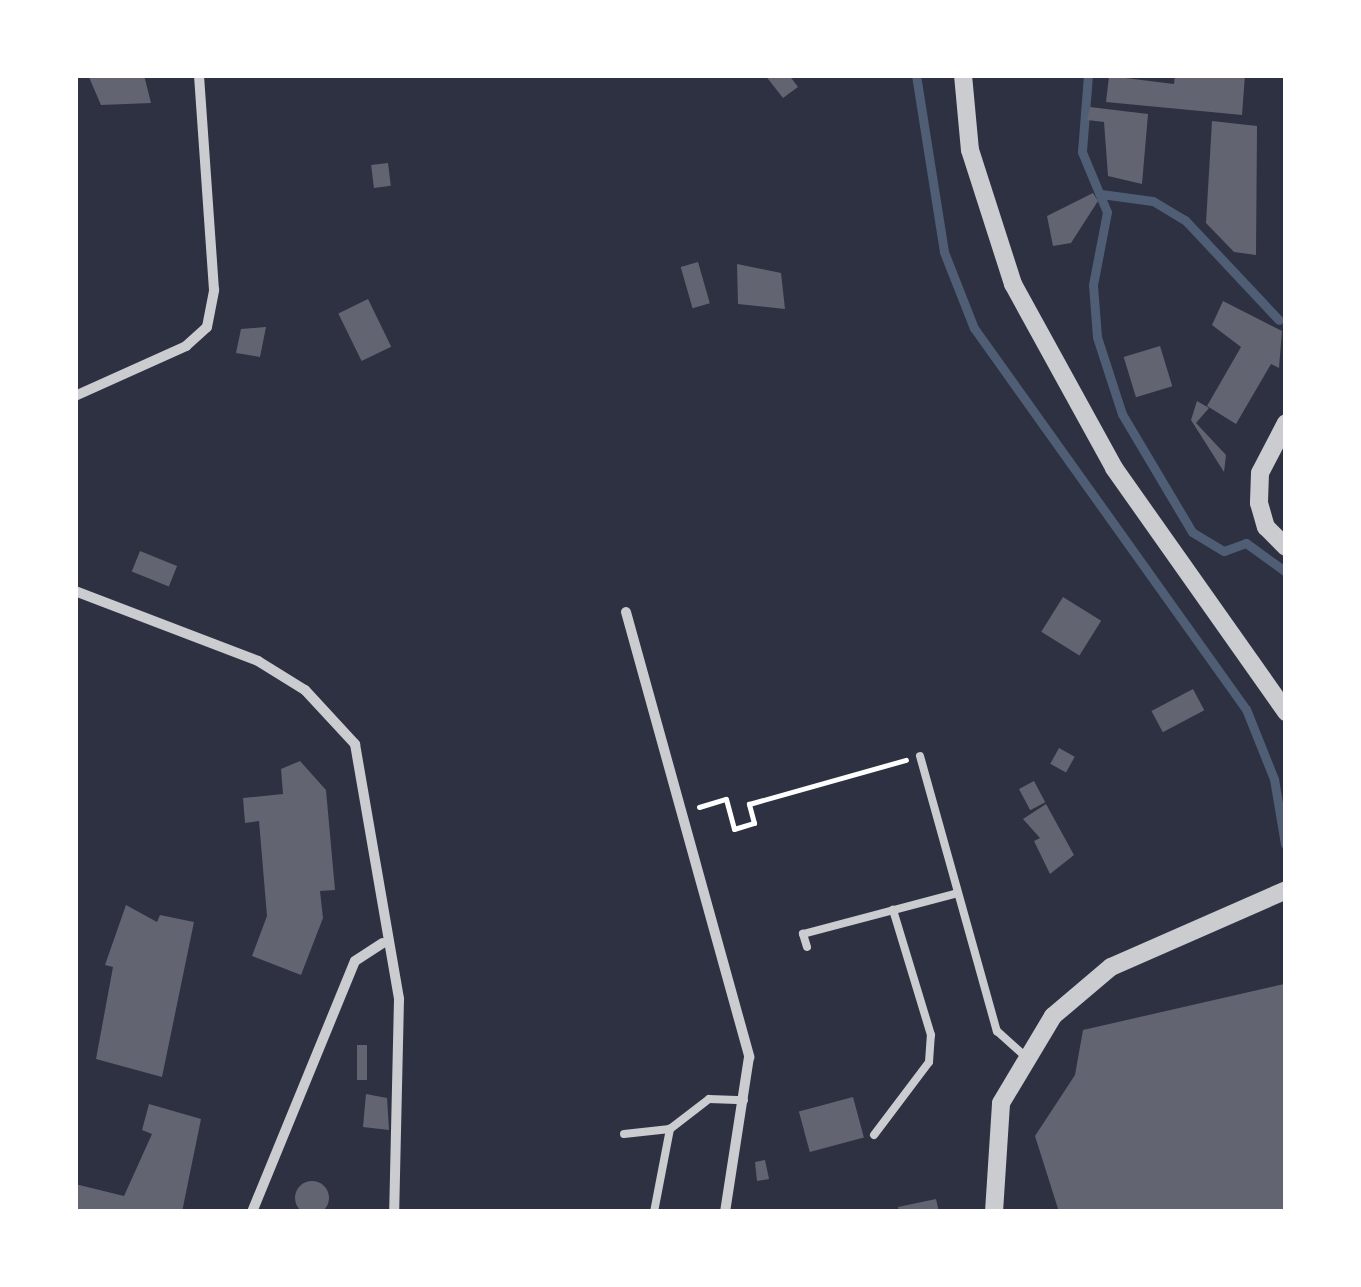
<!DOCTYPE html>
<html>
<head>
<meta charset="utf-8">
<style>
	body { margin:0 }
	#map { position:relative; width:1361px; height:1287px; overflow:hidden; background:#2d3142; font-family:"Noto Sans",sans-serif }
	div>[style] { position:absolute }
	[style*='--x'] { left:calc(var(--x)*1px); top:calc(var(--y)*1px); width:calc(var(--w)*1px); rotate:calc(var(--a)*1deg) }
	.stream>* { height:9px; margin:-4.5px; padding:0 4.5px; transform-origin:4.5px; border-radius:4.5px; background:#4f5d75 }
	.building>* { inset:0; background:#626471; transform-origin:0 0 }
	.round { border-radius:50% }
	.path>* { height:5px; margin:-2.5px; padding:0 2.5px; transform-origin:2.5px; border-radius:2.5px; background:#fff }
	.service>* { height:8px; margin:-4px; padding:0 4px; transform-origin:4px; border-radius:4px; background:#caccd0 }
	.minor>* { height:10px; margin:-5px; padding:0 5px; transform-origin:5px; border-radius:5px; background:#caccd0 }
	.tertiary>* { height:18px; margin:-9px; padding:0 9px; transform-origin:9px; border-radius:9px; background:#caccd0 }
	span { translate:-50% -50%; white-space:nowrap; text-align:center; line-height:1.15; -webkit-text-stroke:8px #fff; paint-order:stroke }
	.frame { position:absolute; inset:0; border:78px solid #fff; pointer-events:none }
</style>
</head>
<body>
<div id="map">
	<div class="stream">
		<div style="--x:916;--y:75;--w:179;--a:81"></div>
		<div style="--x:944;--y:252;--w:82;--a:68.5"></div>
		<div style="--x:974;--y:328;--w:468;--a:54.5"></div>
		<div style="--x:1246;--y:709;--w:75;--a:68.2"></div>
		<div style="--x:1274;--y:779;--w:66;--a:80.4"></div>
		<div style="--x:1088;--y:75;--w:77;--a:94.5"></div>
		<div style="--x:1082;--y:152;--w:65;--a:67.4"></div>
		<div style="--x:1107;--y:212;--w:74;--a:100.9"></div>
		<div style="--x:1093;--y:285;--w:52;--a:85.6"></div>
		<div style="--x:1097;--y:337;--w:81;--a:72"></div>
		<div style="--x:1122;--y:414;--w:137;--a:59.3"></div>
		<div style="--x:1192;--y:532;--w:37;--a:31"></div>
		<div style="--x:1224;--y:551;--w:23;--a:-20"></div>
		<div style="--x:1246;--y:543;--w:49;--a:35.9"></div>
		<div style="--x:1101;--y:194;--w:52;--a:7.7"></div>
		<div style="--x:1153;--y:201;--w:37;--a:31"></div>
		<div style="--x:1185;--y:220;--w:137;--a:46.8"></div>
	</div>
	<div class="building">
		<div style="clip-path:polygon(88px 75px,144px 75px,151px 103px,101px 105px)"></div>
		<div style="clip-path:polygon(765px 75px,789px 75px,798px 87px,783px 98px)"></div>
		<div style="clip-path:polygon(1175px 75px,1245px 75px,1242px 115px,1106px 102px,1109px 76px,1174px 84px)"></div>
		<div style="clip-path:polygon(1090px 107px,1148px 114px,1142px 184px,1108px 176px,1104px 122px,1087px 120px)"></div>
		<div style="clip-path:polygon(1212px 121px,1257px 126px,1256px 255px,1234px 252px,1206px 223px)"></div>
		<div style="left:388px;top:163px;width:23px;height:17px;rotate:83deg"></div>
		<div style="clip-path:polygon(1093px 193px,1098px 201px,1071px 243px,1053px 246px,1047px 216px)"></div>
		<div style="left:698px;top:262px;width:43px;height:18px;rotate:74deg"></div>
		<div style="clip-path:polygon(737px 264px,781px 273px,785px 309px,738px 304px)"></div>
		<div style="left:368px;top:299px;width:53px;height:33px;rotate:64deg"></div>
		<div style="clip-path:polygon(1223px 301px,1282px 331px,1279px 368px,1271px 364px,1236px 424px,1207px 406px,1241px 347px,1212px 325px)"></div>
		<div style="clip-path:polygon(266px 327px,260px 357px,236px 353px,241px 329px)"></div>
		<div style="left:1160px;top:346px;width:42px;height:38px;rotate:73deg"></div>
		<div style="clip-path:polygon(1197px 401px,1209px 408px,1196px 423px,1226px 455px,1224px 472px,1191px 420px)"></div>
		<div style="left:140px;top:551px;width:40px;height:22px;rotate:22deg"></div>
		<div style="left:1063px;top:597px;width:45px;height:41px;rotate:32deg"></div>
		<div style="left:1193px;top:689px;width:24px;height:47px;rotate:62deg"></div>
		<div style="left:1059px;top:748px;width:18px;height:18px;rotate:29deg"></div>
		<div style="clip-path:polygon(300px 761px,326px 790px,335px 890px,320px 891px,323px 918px,301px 975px,252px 956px,267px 916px,259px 821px,245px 823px,243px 798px,283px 794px,281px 769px)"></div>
		<div style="left:1034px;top:781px;width:24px;height:17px;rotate:62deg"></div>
		<div style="clip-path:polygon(1046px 804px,1074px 855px,1050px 874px,1034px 841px,1040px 838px,1023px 819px)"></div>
		<div style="clip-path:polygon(126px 905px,157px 922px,160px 915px,194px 922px,162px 1077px,96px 1059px,113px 967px,105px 965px)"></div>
		<div style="clip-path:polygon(1284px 984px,1286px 1212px,1059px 1212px,1035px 1136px,1075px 1075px,1083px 1030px)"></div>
		<div style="left:357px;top:1045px;width:10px;height:35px"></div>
		<div style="clip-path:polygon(366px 1094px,387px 1098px,389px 1130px,363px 1127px)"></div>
		<div style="left:853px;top:1097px;width:42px;height:56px;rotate:75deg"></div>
		<div style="clip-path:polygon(149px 1104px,201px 1119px,182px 1212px,75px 1212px,75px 1184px,124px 1196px,152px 1134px,142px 1130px)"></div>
		<div style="clip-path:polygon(765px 1160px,769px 1179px,757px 1181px,755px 1162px)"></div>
		<div class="round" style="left:295px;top:1181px;width:34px;height:34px"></div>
		<div style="clip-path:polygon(936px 1199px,939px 1212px,899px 1212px,898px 1207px)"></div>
	</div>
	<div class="path">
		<div style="--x:699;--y:807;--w:28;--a:-17"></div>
		<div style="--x:726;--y:799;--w:31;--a:75"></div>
		<div style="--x:734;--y:829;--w:21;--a:-17"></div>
		<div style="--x:754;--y:823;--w:20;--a:-105"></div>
		<div style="--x:749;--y:804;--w:163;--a:-15.7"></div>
	</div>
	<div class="service">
		<div style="--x:920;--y:756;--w:286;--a:74.4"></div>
		<div style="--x:997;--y:1031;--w:36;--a:42"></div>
		<div style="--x:807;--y:947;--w:14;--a:-107"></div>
		<div style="--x:803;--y:934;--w:160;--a:-14.8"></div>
		<div style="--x:624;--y:1134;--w:46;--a:-6.2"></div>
		<div style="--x:874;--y:1135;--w:91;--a:-53"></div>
		<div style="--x:929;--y:1062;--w:27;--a:-86"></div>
		<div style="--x:931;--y:1035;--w:131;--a:-106.9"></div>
		<div style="--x:654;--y:1212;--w:85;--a:-79.1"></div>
		<div style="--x:670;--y:1129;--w:49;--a:-37.6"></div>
		<div style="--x:709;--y:1099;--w:35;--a:2"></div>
	</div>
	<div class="minor">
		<div style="--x:75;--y:396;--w:122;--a:-24.2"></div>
		<div style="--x:186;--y:346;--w:28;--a:-42"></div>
		<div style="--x:207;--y:327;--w:38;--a:-79"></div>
		<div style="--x:214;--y:290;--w:216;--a:-94"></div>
		<div style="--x:75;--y:591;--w:196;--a:20.9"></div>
		<div style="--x:258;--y:661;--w:55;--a:31.7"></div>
		<div style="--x:305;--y:690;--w:74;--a:47.2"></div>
		<div style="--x:355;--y:744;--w:259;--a:80.2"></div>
		<div style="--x:399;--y:999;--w:213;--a:91.3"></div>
		<div style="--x:626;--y:612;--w:462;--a:74.5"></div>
		<div style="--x:749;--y:1057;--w:157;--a:98.8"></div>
		<div style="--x:252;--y:1212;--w:271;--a:-67.7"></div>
		<div style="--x:355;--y:961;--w:33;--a:-33"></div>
	</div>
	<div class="tertiary">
		<div style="--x:963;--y:75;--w:75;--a:84.7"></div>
		<div style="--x:970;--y:150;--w:141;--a:72.2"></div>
		<div style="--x:1013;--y:284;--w:210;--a:61.2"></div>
		<div style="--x:1114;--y:468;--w:299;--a:54.8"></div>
		<div style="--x:1286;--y:423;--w:56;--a:117.5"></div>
		<div style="--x:1260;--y:473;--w:30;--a:92"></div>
		<div style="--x:1259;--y:503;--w:25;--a:74"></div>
		<div style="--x:1266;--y:527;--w:28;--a:45"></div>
		<div style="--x:994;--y:1212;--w:109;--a:-86.3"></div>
		<div style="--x:1001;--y:1103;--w:101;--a:-59.1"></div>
		<div style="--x:1053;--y:1016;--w:76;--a:-40.2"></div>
		<div style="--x:1111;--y:967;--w:191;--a:-23.7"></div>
	</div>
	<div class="frame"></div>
</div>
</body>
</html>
